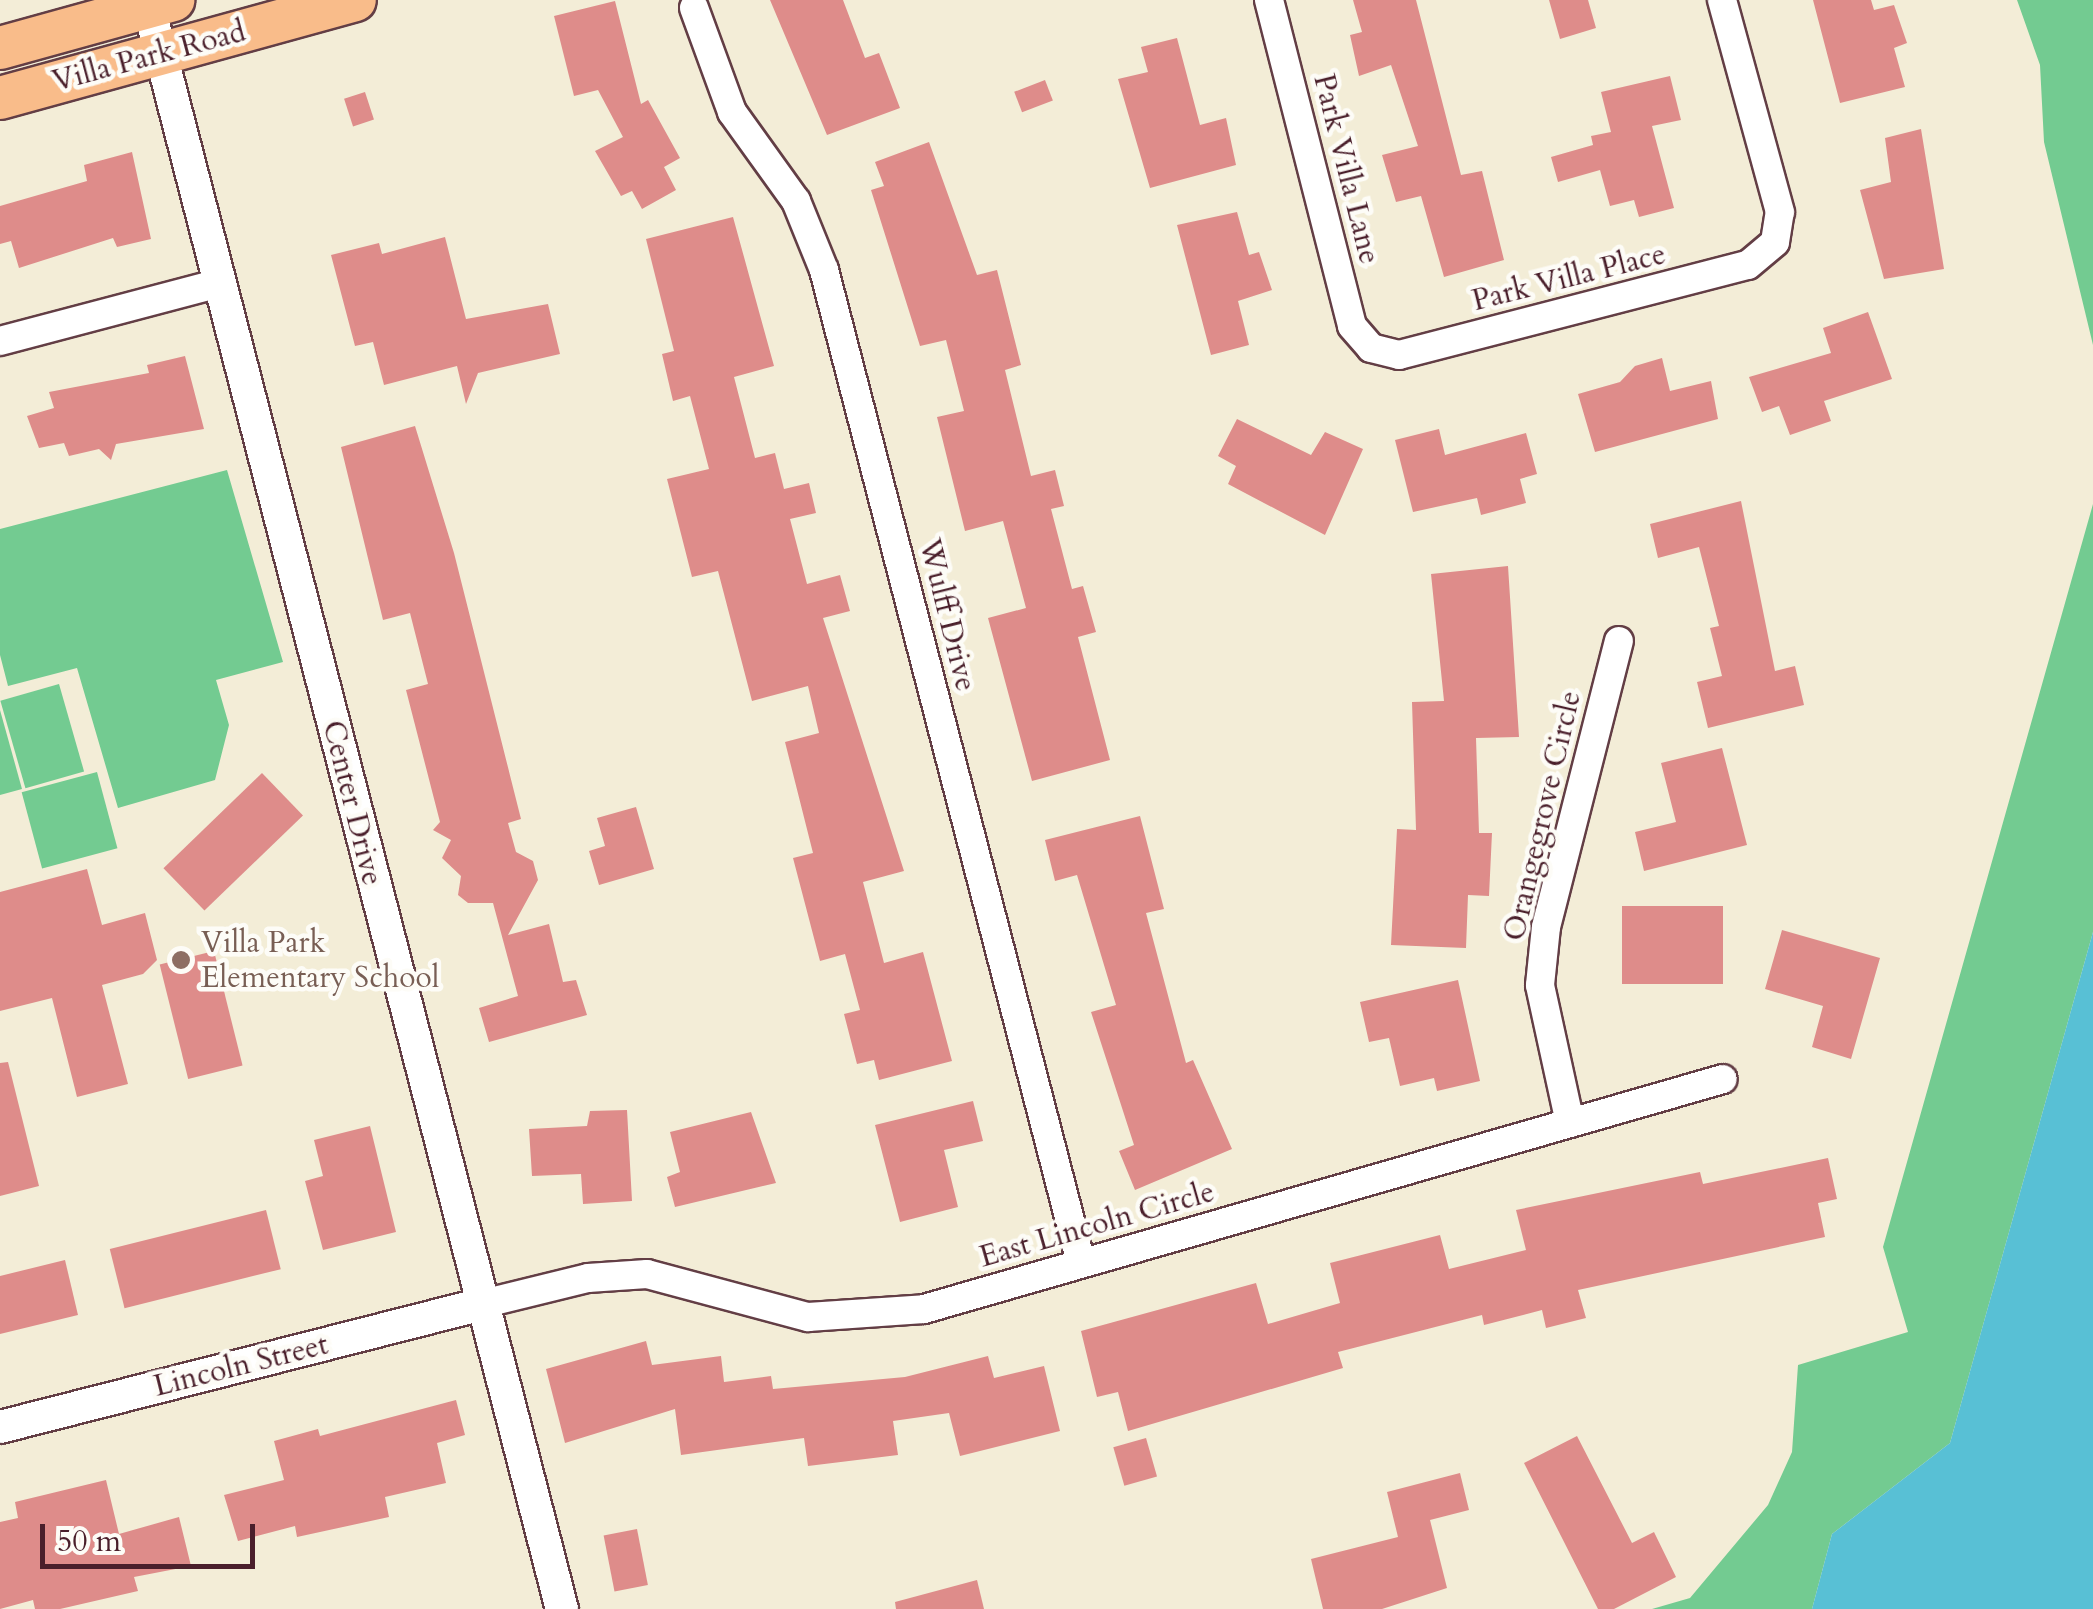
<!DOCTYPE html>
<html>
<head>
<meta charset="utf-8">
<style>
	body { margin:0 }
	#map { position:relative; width:2093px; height:1609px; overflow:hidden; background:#f3edd7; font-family:Cardo,serif }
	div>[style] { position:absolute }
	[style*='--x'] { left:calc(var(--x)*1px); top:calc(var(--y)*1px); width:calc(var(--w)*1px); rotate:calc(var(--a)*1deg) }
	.green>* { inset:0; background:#73cb91; transform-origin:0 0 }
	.water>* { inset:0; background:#58c0d5 }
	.building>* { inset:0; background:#de8c8a; transform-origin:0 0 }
	.roads { filter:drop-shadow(2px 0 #633e45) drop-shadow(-2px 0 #633e45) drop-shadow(0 2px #633e45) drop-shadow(0 -2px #633e45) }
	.minor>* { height:28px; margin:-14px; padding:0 14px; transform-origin:14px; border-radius:14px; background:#fff }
	.tertiary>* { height:32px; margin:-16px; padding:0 16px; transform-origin:16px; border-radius:16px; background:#fff }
	.primary>* { height:42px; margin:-21px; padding:0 21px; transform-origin:21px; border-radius:21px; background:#f9bc8a }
	.dots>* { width:28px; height:28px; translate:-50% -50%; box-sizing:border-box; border:5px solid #fdfcf7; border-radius:50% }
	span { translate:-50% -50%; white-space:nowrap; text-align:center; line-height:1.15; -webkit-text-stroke:9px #fdfcf7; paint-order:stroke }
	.street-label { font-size:30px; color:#4a1f2b }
	.education-label { font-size:30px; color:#785e54 }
	.left { translate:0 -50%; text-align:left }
	.scale { position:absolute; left:40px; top:1524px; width:215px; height:45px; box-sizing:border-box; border:5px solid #4a1f2b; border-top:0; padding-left:12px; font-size:30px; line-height:35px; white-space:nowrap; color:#4a1f2b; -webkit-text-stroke:8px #fdfcf7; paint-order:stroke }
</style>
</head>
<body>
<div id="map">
	<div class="green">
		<div style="clip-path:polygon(2017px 0,2093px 0,2093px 345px,2044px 142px,2040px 65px)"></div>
		<div style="clip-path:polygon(227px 470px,283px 662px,216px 680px,229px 725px,215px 780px,118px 808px,77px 668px,8px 686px,0 655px,0 529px)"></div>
		<div style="clip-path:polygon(2093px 504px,2093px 932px,1950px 1443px,1832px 1534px,1812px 1609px,1652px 1609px,1690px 1598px,1768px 1505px,1792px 1452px,1798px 1365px,1908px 1332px,1883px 1247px)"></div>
		<div style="left:59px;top:684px;width:91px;height:61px;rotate:74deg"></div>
		<div style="clip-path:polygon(0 710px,22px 789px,0 795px)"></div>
		<div style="left:97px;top:772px;width:79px;height:78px;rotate:75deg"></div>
	</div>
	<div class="water">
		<div style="clip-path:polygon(2093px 932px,2093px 1609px,1812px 1609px,1832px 1534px,1950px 1443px)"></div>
	</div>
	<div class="building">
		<div style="clip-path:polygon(770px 0,843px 0,865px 58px,879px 53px,900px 108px,827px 135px)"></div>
		<div style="clip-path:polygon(1353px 0,1416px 0,1461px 175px,1482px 171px,1504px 260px,1444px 277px,1421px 196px,1396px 202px,1382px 155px,1418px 146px,1391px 65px,1359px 76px,1350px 35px,1362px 32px)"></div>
		<div style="clip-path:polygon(1549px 0,1588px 0,1596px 28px,1560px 39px)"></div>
		<div style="clip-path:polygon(1813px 0,1871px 0,1874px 10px,1894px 5px,1907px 43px,1894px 48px,1905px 87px,1840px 103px)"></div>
		<div style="clip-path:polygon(615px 1px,641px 104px,648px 100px,680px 158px,664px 167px,676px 190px,642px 209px,632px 191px,621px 196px,595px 151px,623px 137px,598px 90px,574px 96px,554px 16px)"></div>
		<div style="clip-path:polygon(1177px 38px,1200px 125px,1226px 118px,1236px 165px,1150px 188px,1118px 79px,1148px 72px,1141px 47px)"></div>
		<div style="clip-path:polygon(1670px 76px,1681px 120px,1652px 126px,1674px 208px,1639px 217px,1634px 200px,1610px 206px,1600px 170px,1558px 182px,1551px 157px,1593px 145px,1591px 136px,1611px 132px,1601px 92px)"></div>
		<div style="left:1045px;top:80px;width:22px;height:33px;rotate:69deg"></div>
		<div style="left:365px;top:92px;width:29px;height:22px;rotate:72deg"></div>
		<div style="clip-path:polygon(1921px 129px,1944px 269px,1884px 279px,1860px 190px,1891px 182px,1885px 138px)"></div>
		<div style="clip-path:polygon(929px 142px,977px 275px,997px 270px,1021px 365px,1005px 370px,1031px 476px,1055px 470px,1064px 506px,1051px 509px,1072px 589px,1083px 586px,1096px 632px,1078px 637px,1110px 760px,1032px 781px,988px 618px,1026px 608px,1003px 521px,965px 531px,937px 417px,964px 411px,946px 340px,920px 346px,871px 190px,884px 186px,875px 162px)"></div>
		<div style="clip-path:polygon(132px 152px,151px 239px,117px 247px,113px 238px,19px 268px,11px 241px,0 244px,0 206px,87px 181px,84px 165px)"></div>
		<div style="clip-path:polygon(1237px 212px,1249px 255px,1259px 252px,1272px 290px,1238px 301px,1249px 345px,1211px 355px,1177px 225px)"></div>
		<div style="clip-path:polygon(733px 217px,774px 366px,734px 377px,755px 458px,775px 453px,784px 489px,809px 483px,816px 513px,790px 519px,807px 584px,840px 575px,850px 611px,823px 618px,904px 871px,863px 882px,884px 963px,923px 952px,952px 1061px,879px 1080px,874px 1060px,857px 1064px,844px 1014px,860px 1010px,845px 954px,820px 961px,793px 858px,813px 853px,785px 742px,819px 733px,808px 686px,752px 701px,718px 571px,692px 577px,667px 479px,709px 469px,690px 396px,673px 401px,662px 354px,674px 351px,646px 239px)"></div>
		<div style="clip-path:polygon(445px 237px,466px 319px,548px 304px,560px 354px,478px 373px,466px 404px,457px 366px,384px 385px,373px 342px,355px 346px,331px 255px,379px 243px,382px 254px)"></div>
		<div style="clip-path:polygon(1868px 312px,1892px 379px,1824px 401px,1831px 421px,1790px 435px,1779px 406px,1762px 412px,1749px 377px,1831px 353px,1823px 328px)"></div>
		<div style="clip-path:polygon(185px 356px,204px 429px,116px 444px,111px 460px,99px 449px,69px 456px,64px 443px,39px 448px,27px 416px,54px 408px,49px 392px,149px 373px,147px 365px)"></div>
		<div style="clip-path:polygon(1662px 358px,1670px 391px,1711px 381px,1718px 419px,1595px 452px,1578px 394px,1620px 382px,1635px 366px)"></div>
		<div style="clip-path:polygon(1237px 419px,1311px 455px,1325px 432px,1363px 449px,1325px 535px,1228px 484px,1236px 466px,1218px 456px)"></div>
		<div style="clip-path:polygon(415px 426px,454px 553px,521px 819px,508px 823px,516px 852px,533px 861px,538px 880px,508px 935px,549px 924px,563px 982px,576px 980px,587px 1015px,489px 1042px,479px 1008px,518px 996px,493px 903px,468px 903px,458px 895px,461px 876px,442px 858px,451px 840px,433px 830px,440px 822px,406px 690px,428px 684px,410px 613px,383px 620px,341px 447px)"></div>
		<div style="clip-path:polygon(1439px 429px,1445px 455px,1526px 433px,1537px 474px,1520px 479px,1526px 503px,1481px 515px,1477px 498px,1413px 512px,1395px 440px)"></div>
		<div style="clip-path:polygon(1741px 501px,1775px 671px,1795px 666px,1804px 705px,1708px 728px,1697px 682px,1722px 676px,1710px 628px,1719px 626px,1699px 547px,1658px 558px,1650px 524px)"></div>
		<div style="clip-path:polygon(1508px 566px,1519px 737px,1476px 738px,1479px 833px,1492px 833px,1489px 896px,1468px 895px,1466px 948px,1391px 945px,1397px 829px,1416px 830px,1412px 702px,1444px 701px,1431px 574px)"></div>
		<div style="clip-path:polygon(1722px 748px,1747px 845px,1644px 871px,1635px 832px,1676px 822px,1661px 763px)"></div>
		<div style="left:262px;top:773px;width:59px;height:137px;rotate:46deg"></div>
		<div style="clip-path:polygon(636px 807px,654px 869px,599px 885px,589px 851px,605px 846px,597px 818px)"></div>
		<div style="clip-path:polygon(1140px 816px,1164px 909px,1146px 913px,1186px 1063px,1193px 1060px,1232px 1149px,1135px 1190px,1119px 1151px,1134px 1145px,1091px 1012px,1116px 1005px,1077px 875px,1055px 881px,1045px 840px)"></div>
		<div style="clip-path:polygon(87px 869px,102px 925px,145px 913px,157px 960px,143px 974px,102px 985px,128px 1084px,77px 1097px,52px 998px,0 1011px,0 892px)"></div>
		<div style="left:1622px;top:906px;width:101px;height:78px"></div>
		<div style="clip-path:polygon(1782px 930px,1880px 958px,1851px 1059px,1812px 1047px,1823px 1006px,1765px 989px)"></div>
		<div style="left:214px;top:951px;width:118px;height:56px;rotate:76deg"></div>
		<div style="clip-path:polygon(1458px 980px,1480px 1081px,1437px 1091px,1434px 1078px,1400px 1086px,1389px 1038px,1369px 1042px,1360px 1002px)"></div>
		<div style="clip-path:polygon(8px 1062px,39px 1186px,0 1196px,0 1063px)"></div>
		<div style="clip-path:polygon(973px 1101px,983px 1141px,944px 1150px,958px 1207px,900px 1222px,875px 1125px)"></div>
		<div style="clip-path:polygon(627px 1110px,632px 1201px,583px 1204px,581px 1174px,532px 1176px,529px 1129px,587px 1126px,590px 1111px)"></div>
		<div style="clip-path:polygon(751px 1112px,776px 1183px,675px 1207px,667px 1177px,680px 1172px,670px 1132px)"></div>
		<div style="clip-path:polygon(370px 1126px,396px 1232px,323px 1250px,305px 1181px,323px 1176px,314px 1140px)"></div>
		<div style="clip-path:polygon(1828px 1158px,1837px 1199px,1818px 1203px,1825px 1237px,1578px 1290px,1586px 1318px,1546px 1328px,1542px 1310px,1484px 1325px,1482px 1315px,1338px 1352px,1343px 1368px,1128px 1431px,1118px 1392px,1097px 1397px,1081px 1331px,1256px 1283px,1268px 1324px,1340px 1303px,1330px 1263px,1440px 1235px,1449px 1269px,1526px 1250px,1516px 1210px,1700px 1172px,1703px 1184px)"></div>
		<div style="left:266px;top:1210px;width:61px;height:161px;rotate:76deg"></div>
		<div style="clip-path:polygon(65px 1260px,78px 1315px,0 1334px,0 1276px)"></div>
		<div style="clip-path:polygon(646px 1341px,652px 1365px,721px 1356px,724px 1382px,771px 1376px,773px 1389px,905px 1377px,988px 1356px,994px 1378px,1044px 1366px,1060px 1431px,960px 1456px,949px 1413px,893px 1421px,898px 1455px,808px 1466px,804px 1438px,681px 1455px,675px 1409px,565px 1443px,546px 1369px)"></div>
		<div style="clip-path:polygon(456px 1400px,465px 1435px,437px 1443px,446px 1483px,385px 1497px,389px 1517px,297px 1537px,295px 1526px,238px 1541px,224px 1495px,284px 1480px,274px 1441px,318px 1429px,320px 1436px)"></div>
		<div style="clip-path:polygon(1577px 1436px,1632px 1543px,1654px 1532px,1676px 1577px,1614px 1609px,1598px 1609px,1524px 1463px)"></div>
		<div style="left:1146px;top:1438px;width:40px;height:34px;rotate:74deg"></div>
		<div style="clip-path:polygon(1460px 1473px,1469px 1510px,1430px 1520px,1447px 1588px,1382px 1609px,1323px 1609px,1311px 1559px,1398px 1537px,1387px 1492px)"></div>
		<div style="clip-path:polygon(106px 1480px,119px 1534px,179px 1517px,191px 1566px,134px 1577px,138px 1591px,60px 1609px,35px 1609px,33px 1600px,0 1609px,0 1522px,18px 1518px,15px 1502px)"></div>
		<div style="left:637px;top:1529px;width:57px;height:34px;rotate:79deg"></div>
		<div style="clip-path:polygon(977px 1580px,984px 1609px,896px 1609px,895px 1602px)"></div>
	</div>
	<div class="roads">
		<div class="minor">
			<div style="--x:1269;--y:0;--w:336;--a:75.7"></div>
			<div style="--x:1352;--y:326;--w:29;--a:49"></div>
			<div style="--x:1371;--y:348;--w:29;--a:14"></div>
			<div style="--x:1399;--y:355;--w:360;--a:-14.5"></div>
			<div style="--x:1748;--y:265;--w:35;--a:-40"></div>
			<div style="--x:1775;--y:242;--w:30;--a:-81"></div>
			<div style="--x:1780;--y:212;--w:220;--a:-105.3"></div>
			<div style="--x:694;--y:8;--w:111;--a:69.9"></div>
			<div style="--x:732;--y:112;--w:110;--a:54.3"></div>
			<div style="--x:796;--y:201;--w:74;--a:67.9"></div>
			<div style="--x:824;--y:270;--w:1026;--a:75.49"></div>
			<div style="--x:0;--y:341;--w:227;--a:-14.8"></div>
			<div style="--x:1570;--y:1123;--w:141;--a:-102.3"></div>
			<div style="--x:1540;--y:985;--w:58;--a:-84.1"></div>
			<div style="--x:1546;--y:927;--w:295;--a:-75.7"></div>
			<div style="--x:482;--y:1304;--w:109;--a:-13.8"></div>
			<div style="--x:588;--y:1278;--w:59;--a:-3.9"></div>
			<div style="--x:647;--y:1274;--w:167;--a:15"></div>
			<div style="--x:808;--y:1317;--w:116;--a:-3.9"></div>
			<div style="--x:924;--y:1309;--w:831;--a:-16.06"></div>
		</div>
		<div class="tertiary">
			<div style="--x:147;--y:0;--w:1662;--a:75.54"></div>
			<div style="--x:0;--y:1427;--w:497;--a:-14.3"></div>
		</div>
		<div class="primary">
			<div style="--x:0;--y:48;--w:180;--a:-15.5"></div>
			<div style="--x:0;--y:98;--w:368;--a:-15.4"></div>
		</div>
	</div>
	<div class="dots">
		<div style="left:181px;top:960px;background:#8d6e63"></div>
	</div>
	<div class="street-label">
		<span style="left:149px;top:57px;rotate:-15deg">Villa Park Road</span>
		<span style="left:1346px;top:169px;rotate:76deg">Park Villa Lane</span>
		<span style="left:1569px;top:278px;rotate:-14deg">Park Villa Place</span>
		<span style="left:947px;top:615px;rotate:76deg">Wulff Drive</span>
		<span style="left:352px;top:803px;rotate:76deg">Center Drive</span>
		<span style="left:1543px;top:816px;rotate:-77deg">Orangegrove Circle</span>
		<span style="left:1097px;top:1225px;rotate:-16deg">East Lincoln Circle</span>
		<span style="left:241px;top:1366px;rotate:-14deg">Lincoln Street</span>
	</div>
	<div class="education-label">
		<span class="left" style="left:201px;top:960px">Villa Park<br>Elementary School</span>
	</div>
	<div class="scale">50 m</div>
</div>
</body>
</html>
